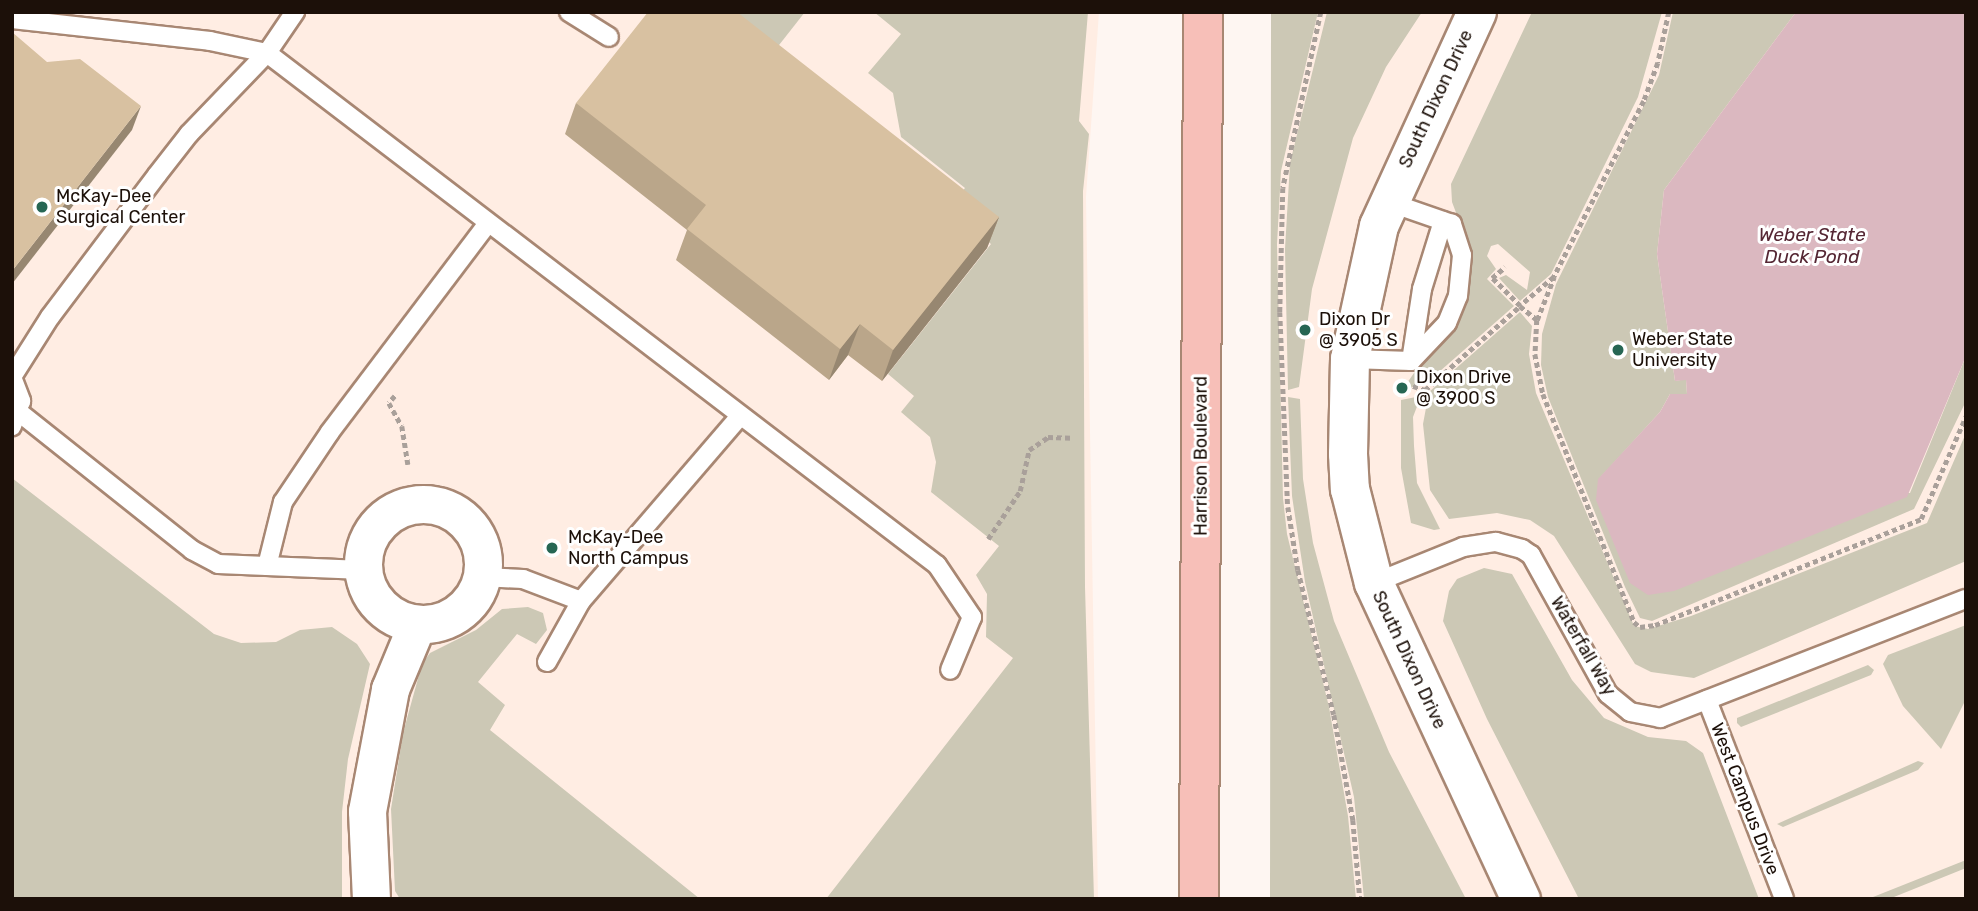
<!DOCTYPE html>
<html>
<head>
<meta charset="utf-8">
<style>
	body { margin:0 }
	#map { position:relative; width:1978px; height:911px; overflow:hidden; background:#fef6f2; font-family:Rubik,sans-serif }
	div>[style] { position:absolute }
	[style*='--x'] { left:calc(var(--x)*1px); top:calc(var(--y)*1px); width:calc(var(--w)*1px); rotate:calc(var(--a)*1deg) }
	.built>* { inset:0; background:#ffede3; transform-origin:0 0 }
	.green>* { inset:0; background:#ccc8b5 }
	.water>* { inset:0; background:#dbb8c0 }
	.path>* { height:4.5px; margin-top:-2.25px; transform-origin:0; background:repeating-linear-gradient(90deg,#a9a09a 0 5px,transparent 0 8.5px) }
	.roads { filter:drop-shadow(2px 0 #a88773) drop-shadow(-2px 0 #a88773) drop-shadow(0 2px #a88773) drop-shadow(0 -2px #a88773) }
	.service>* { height:18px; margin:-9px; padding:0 9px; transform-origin:9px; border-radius:9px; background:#fff }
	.minor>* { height:37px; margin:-18.5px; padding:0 18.5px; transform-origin:18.5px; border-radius:18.5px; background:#fff }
	.minor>.ring { margin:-18.5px; padding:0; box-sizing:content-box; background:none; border:37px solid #fff; border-radius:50% }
	.tertiary>* { height:38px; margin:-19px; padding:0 19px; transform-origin:19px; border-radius:19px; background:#fff }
	.primary>* { height:38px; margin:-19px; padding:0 19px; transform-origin:19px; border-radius:19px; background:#f7bfb8 }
	.wall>* { inset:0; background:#baa68a }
	.shaded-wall>* { inset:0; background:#978771 }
	.building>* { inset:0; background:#d8c1a1 }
	.dots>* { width:19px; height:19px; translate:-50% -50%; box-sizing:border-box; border:4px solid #fff; border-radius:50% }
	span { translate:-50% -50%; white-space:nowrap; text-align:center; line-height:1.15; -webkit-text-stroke:6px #fff; paint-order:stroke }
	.street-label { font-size:18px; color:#1c1009 }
	.poi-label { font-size:18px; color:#1c1009 }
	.left { translate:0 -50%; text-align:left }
	.water-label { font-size:19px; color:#552734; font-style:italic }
	.frame { position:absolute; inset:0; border:14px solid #1c1009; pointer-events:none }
</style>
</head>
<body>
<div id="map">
	<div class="built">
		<div style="clip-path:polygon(12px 12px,1099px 12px,1086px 197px,1098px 899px,12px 899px)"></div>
		<div style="left:1271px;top:12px;width:695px;height:887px"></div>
	</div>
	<div class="green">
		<div style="clip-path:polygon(718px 12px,805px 12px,772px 54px)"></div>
		<div style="clip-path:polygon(874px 12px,1088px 12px,1079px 121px,1089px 134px,1083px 191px,1085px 587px,1094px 899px,826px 899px,1013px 658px,986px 637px,987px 594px,976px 575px,999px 546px,931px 492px,936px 462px,930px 437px,901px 412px,914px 396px,888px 374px,991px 244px,948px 209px,965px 188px,901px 137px,893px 93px,868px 73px,901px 34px)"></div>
		<div style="clip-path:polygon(1271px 12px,1318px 12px,1281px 171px,1277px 244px,1283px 498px,1287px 534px,1329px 707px,1348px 816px,1356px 899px,1270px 899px)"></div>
		<div style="clip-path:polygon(1327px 12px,1422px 12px,1386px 67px,1353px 138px,1312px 289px,1299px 387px,1288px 390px,1285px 249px,1290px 163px)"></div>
		<div style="clip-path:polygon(1532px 12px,1662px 12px,1638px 97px,1551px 274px,1520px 301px,1499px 278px,1506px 275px,1527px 290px,1530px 272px,1498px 244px,1491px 246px,1487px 256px,1496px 269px,1487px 279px,1514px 306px,1439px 372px,1411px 388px,1405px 386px,1414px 373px,1454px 330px,1466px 304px,1472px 255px,1452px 202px,1451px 184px)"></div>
		<div style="clip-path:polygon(1673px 12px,1796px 12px,1664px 190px,1657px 254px,1675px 381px,1686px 379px,1687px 394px,1670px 394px,1660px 412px,1598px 480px,1910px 493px,1966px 356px,1966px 401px,1914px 509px,1652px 621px,1640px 618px,1625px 587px,1548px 397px,1541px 365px,1542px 334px,1556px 284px,1659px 75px)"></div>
		<div style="clip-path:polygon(1520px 312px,1532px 326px,1529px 354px,1536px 393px,1634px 626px,1648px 629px,1691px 616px,1927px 523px,1966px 433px,1966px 561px,1694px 678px,1651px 672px,1635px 664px,1554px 536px,1530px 520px,1497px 513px,1449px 519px,1430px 490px,1423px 424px,1429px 392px)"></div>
		<div style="clip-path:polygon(1421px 396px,1413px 417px,1414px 446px,1417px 483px,1440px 529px,1434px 530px,1411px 523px,1401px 468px,1401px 400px)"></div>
		<div style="clip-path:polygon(1288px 397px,1300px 399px,1303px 479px,1313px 543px,1334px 621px,1389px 752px,1466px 899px,1364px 899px,1354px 797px,1305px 582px,1292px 496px)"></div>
		<div style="clip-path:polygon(12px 478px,214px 634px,241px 643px,276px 642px,300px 630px,332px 627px,357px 644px,370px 664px,348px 759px,342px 812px,342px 899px,12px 899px)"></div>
		<div style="clip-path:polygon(1484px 568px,1512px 574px,1572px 680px,1604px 718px,1648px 737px,1686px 741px,1703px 753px,1759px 899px,1579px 899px,1487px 719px,1443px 621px,1449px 591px,1457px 579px)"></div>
		<div style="clip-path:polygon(528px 607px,543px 613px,547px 630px,536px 644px,517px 634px,478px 682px,505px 705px,490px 730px,700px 899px,400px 899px,395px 891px,391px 809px,403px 733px,422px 664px,430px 653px,476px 630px,502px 609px)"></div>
		<div style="clip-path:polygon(1966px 625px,1966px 699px,1941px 749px,1903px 706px,1883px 664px,1888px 655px)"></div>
		<div style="clip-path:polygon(1868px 665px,1874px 670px,1871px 675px,1741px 727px,1737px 723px,1737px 718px)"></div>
		<div style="clip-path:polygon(1918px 761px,1924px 763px,1918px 770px,1783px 827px,1777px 824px)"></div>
		<div style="clip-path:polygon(1966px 860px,1966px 868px,1889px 899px,1868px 899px)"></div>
	</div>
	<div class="water">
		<div style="clip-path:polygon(1796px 12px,1966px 12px,1966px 356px,1907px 497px,1674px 591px,1648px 595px,1630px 583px,1596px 500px,1598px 479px,1660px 412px,1670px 394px,1687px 394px,1686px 380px,1675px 381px,1657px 254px,1664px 190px)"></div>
	</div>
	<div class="path">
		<div style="--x:1321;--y:12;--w:180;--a:102.2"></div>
		<div style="--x:1283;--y:188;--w:124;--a:91.4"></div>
		<div style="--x:1280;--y:312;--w:195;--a:87.7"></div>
		<div style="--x:1288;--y:507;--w:64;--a:81"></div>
		<div style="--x:1298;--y:570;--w:149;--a:76.1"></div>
		<div style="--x:1334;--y:715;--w:107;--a:79.7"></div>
		<div style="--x:1353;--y:820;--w:79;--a:84.9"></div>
		<div style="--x:1669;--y:12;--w:52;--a:102.2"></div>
		<div style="--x:1658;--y:63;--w:40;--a:110.2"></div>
		<div style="--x:1644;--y:101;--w:198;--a:117.1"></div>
		<div style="--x:1554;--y:277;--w:45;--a:139.5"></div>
		<div style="--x:1520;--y:306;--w:22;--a:39"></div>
		<div style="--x:1537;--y:320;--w:34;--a:93"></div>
		<div style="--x:1535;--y:354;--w:41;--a:78.7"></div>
		<div style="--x:1543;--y:394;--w:245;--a:68.2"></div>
		<div style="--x:1634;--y:622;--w:8;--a:40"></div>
		<div style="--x:1640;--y:627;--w:15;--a:-8"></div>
		<div style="--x:1655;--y:625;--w:286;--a:-21.7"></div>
		<div style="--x:1921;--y:519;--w:112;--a:-66.4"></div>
		<div style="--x:1537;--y:320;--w:46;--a:-68.4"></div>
		<div style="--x:1413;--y:386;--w:13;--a:18"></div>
		<div style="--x:1425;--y:390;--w:127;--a:-41.5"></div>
		<div style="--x:1520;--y:306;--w:40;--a:-135"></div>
		<div style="--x:1492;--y:278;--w:17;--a:-40"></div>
		<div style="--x:395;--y:396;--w:9;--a:131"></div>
		<div style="--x:389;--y:403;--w:26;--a:61"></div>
		<div style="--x:402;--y:426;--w:39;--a:81"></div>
		<div style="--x:988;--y:539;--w:58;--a:-56.3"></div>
		<div style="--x:1020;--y:491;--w:42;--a:-77.6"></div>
		<div style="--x:1029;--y:450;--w:23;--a:-34"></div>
		<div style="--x:1048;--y:437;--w:24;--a:2"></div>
	</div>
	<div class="roads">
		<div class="service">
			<div style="--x:569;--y:12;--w:47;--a:32"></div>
			<div style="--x:12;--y:19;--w:199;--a:6.3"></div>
			<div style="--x:210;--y:41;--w:58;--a:11.9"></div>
			<div style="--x:267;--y:53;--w:843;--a:37.39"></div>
			<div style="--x:937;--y:565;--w:63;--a:56.1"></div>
			<div style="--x:972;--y:617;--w:57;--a:112.5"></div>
			<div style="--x:1350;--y:359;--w:61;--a:1.9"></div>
			<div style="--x:1411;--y:361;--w:52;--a:-46.5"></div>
			<div style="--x:1447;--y:323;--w:29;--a:-68"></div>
			<div style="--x:1458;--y:296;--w:41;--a:-84.4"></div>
			<div style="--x:1462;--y:255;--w:33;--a:-108"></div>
			<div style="--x:1452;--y:224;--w:68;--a:-161"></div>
			<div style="--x:1411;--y:361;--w:73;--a:-81.3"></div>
			<div style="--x:1422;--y:289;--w:71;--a:-72.8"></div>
			<div style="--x:12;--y:377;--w:71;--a:-57.7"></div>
			<div style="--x:50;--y:317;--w:178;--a:-53"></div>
			<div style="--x:157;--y:175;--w:52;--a:-52"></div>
			<div style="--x:189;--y:134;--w:112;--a:-46.1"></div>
			<div style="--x:267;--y:53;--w:50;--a:-55.7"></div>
			<div style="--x:12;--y:377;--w:26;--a:69"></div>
			<div style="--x:21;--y:401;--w:27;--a:110"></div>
			<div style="--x:20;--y:413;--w:220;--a:38.5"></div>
			<div style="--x:192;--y:550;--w:30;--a:28"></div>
			<div style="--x:218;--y:564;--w:145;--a:2.4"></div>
			<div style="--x:267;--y:566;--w:66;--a:-76"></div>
			<div style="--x:283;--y:502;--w:84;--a:-56.1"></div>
			<div style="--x:330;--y:432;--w:262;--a:-52.9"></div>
			<div style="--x:482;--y:577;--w:41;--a:2.8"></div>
			<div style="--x:523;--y:579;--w:62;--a:20.8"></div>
			<div style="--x:1374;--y:583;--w:96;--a:-22"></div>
			<div style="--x:1463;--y:547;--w:33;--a:-9"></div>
			<div style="--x:1496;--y:542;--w:27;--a:15"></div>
			<div style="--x:1522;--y:549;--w:11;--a:34"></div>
			<div style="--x:1531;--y:555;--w:159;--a:61"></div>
			<div style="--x:1608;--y:694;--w:28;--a:39"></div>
			<div style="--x:1630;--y:712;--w:31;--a:11"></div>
			<div style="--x:1660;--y:718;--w:328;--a:-21.3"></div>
			<div style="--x:547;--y:662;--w:70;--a:-60.9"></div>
			<div style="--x:581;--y:601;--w:243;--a:-49.3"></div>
			<div style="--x:1707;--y:700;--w:213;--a:68.8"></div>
		</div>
		<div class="minor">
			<div class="ring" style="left:363px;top:504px;width:83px;height:83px"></div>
			<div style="--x:371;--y:899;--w:88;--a:-92.6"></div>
			<div style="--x:367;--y:811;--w:124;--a:-79.3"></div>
			<div style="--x:390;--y:689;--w:70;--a:-67.4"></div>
		</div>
		<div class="tertiary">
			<div style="--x:1477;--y:12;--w:235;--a:114.6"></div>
			<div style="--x:1379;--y:226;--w:136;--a:102.3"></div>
			<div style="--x:1350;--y:359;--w:95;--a:91.2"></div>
			<div style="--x:1348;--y:454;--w:35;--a:87"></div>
			<div style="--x:1350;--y:489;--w:97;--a:75.7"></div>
			<div style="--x:1374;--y:583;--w:349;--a:65.1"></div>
		</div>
		<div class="primary">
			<div style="--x:1199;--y:899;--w:887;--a:-89.74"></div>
		</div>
	</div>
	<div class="wall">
		<div style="clip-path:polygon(576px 103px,999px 217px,987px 248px,882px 381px,848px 355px,829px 380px,676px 260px,687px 230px,565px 134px)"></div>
	</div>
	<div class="shaded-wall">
		<div style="clip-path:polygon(141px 106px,132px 130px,12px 284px,12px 271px)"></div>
		<div style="clip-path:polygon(999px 217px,987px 248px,882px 381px,893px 350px)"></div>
		<div style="clip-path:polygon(860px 324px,848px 355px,829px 380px,840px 349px)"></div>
	</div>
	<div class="building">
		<div style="clip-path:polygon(648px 12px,737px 12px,999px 217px,893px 350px,860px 324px,840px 349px,687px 229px,706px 205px,576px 103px)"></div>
		<div style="clip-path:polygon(12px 32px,47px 62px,80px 59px,141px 106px,12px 271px)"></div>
	</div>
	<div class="dots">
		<div style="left:42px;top:207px;background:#266653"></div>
		<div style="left:1305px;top:330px;background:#266653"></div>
		<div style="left:1618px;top:350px;background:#266653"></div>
		<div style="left:1402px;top:388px;background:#266653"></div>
		<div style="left:552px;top:548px;background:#266653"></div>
	</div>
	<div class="street-label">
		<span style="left:1436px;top:99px;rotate:-65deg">South Dixon Drive</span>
		<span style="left:1201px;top:456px;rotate:-90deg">Harrison Boulevard</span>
		<span style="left:1583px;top:646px;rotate:60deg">Waterfall Way</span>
		<span style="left:1409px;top:660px;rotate:65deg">South Dixon Drive</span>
		<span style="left:1745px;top:799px;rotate:69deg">West Campus Drive</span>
	</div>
	<div class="poi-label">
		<span class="left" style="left:56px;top:207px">McKay-Dee<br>Surgical Center</span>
		<span class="left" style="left:1319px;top:330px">Dixon Dr<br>@ 3905 S</span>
		<span class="left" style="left:1632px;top:350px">Weber State<br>University</span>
		<span class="left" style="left:1416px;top:388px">Dixon Drive<br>@ 3900 S</span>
		<span class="left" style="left:568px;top:548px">McKay-Dee<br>North Campus</span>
	</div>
	<div class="water-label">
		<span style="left:1812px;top:246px">Weber State<br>Duck Pond</span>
	</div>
	<div class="frame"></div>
</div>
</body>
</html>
